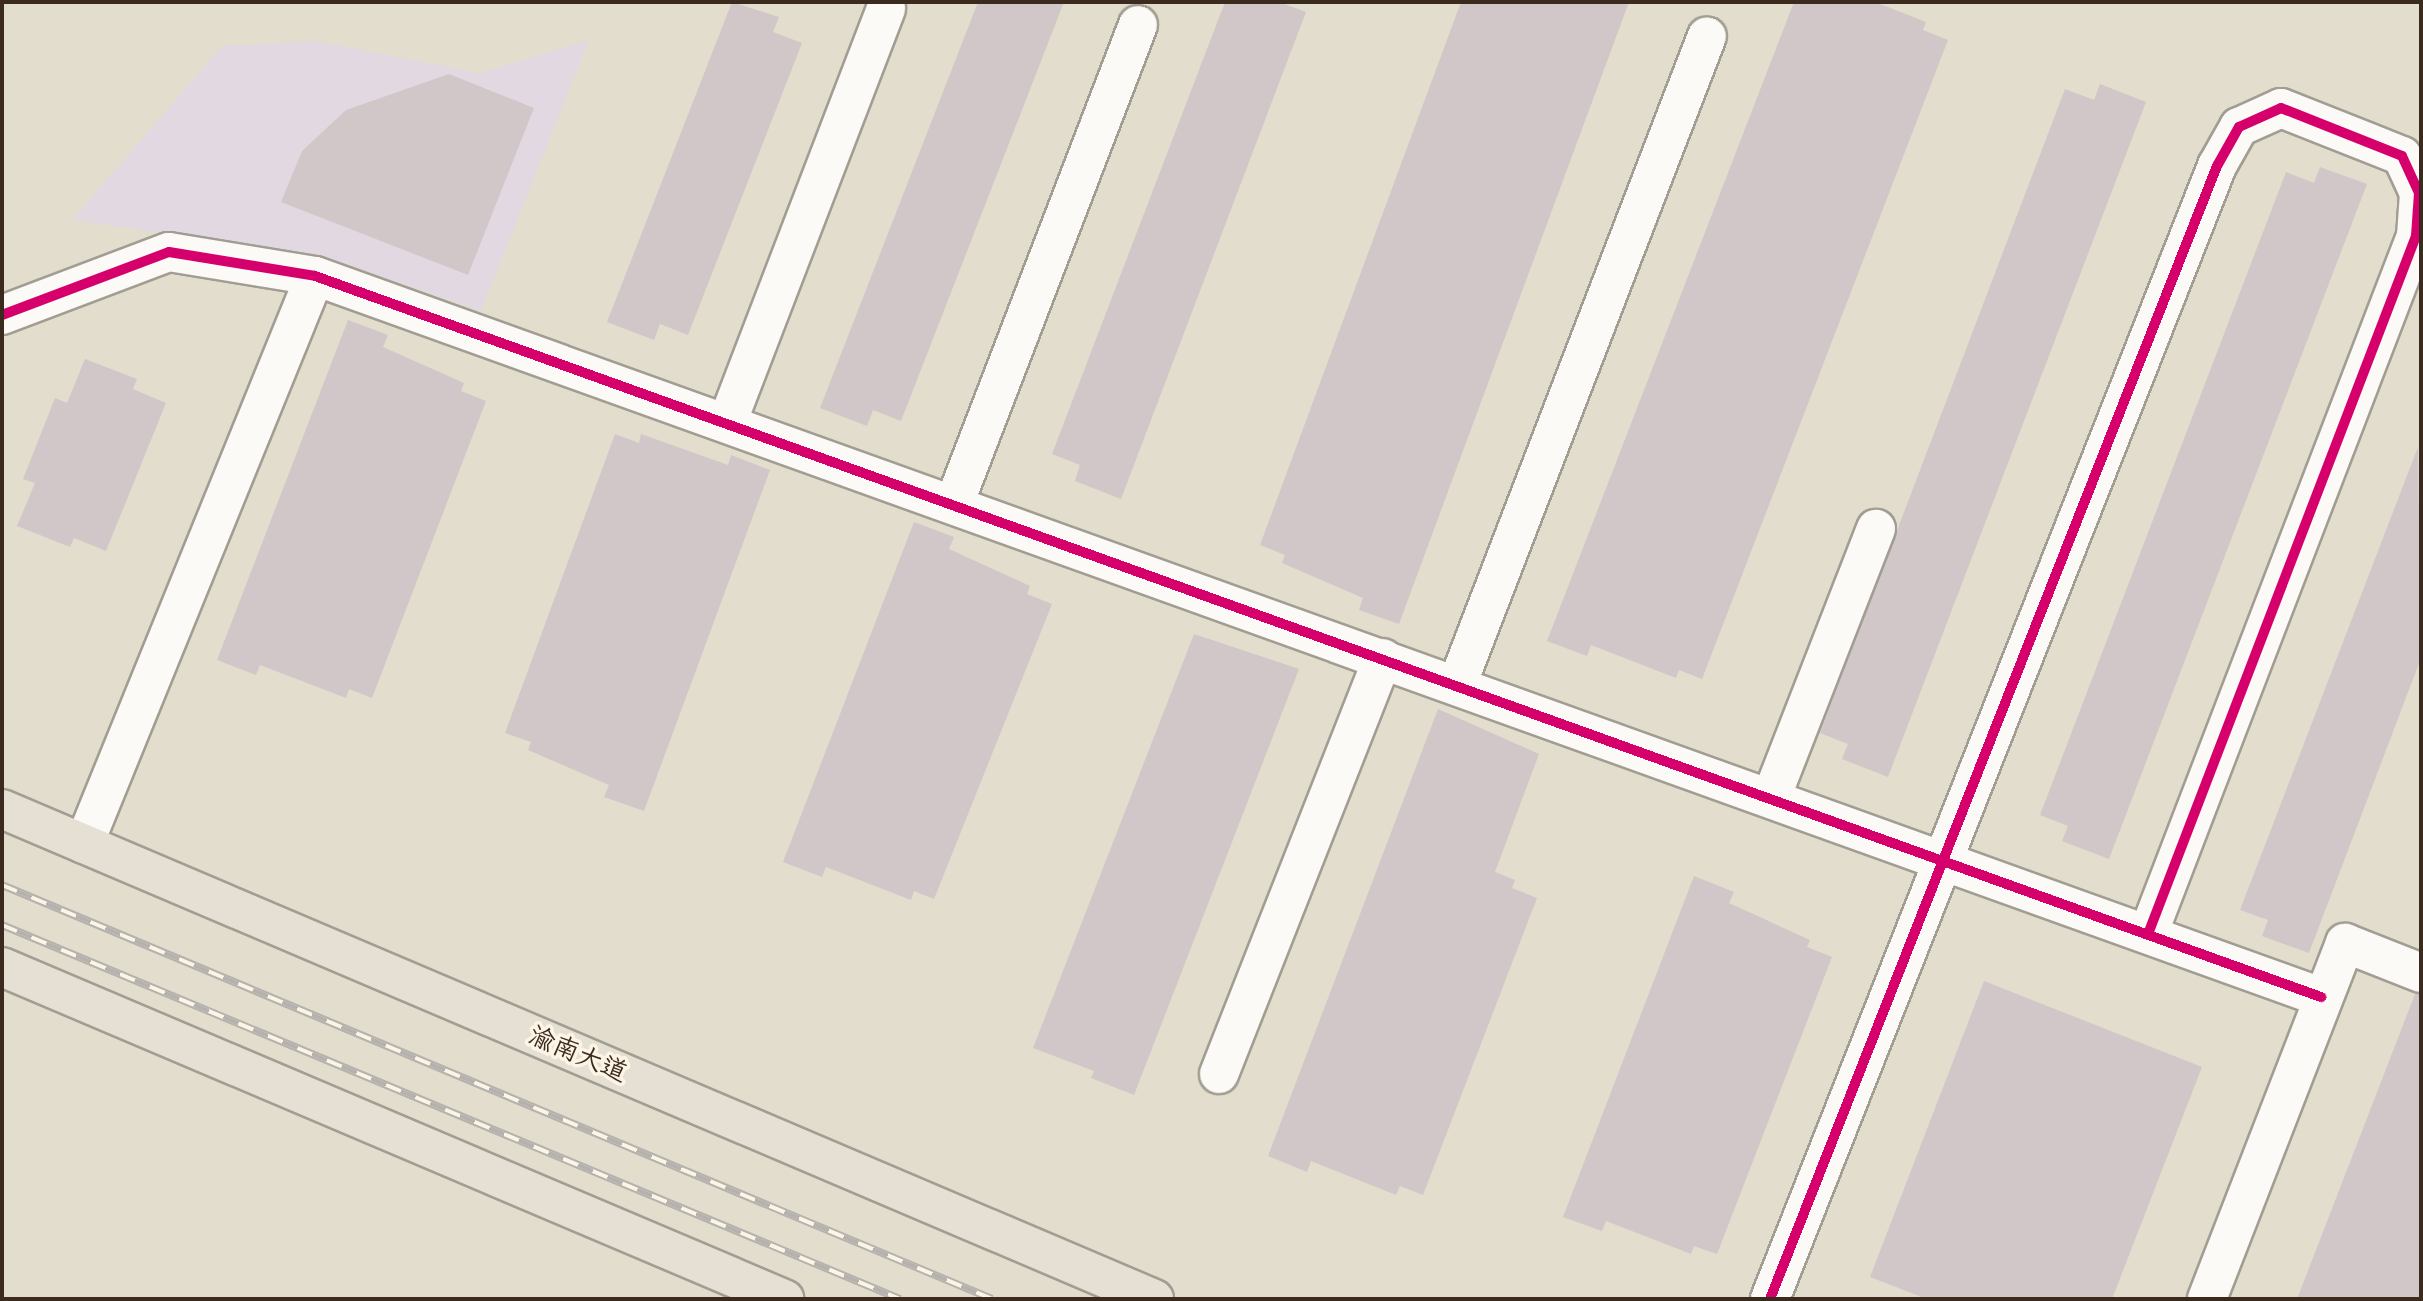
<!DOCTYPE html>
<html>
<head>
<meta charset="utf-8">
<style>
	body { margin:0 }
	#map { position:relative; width:2423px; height:1301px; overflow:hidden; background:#e2ddcc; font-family:Sriracha,"LXGW WenKai TC",sans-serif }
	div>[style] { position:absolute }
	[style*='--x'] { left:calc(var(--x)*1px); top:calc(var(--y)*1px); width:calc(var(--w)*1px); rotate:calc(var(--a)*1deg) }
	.built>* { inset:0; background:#e2d8e1 }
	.building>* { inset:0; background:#d1c7c8 }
	.roads { filter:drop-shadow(2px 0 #a29d92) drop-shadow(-2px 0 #a29d92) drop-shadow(0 2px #a29d92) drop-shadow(0 -2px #a29d92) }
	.street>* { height:38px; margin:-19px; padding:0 19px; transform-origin:19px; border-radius:19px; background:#fbfaf7 }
	.highway>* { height:38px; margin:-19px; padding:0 19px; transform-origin:19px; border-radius:19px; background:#e6e0d4 }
	.rail>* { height:8px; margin-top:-4px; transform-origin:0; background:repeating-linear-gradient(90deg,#fcf5e5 0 16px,#b5b2ae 0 32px); box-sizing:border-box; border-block:2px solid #b5b2ae }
	.cycleway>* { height:10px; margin:-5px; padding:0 5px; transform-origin:5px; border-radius:5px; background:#d6006c }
	span { translate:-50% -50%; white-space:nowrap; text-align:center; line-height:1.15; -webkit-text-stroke:7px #fcf5e5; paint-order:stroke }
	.street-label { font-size:26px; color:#3b2a1e }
	.frame { position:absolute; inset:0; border:4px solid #3b2a1e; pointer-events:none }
</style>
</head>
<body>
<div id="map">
	<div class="built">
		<div style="clip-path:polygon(589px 40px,481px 311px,316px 254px,72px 220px,222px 46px,316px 41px,480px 73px)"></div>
	</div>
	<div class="building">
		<div style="clip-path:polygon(732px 2px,779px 17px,773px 32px,802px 43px,688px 335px,660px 324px,654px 340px,607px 322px)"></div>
		<div style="clip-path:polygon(978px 2px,1064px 2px,901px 421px,873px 410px,867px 426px,820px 408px)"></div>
		<div style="clip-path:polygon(1225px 2px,1279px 2px,1306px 12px,1121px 499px,1075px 481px,1080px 465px,1052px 454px)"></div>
		<div style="clip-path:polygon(1461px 2px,1629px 2px,1399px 624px,1359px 610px,1363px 598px,1282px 563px,1285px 555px,1260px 545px)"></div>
		<div style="clip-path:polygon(1794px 2px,1875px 2px,1926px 22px,1923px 30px,1948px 40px,1702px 679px,1679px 670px,1676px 678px,1591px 645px,1587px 656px,1547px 641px)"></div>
		<div style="clip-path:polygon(449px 74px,534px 108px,468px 275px,281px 202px,302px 151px,346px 110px)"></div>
		<div style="clip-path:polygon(2100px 84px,2146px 102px,1888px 777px,1842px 759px,1848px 744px,1820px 733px,2065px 89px,2094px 100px)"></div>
		<div style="clip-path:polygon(2320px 167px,2367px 184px,2109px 859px,2062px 841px,2068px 826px,2040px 815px,2286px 172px,2314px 183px)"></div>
		<div style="clip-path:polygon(348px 320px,388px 335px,383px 347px,464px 383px,461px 391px,486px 401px,372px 698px,349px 689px,346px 698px,260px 665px,256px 675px,217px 660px)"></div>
		<div style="clip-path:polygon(85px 359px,137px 379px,133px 389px,166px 403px,106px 551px,74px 538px,70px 547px,17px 526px,35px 483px,23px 479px,55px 398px,67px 403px)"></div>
		<div style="clip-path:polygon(615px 434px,639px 443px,641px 434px,728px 465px,731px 455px,770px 470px,644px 811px,604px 797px,609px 785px,528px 750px,531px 742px,505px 733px)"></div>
		<div style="clip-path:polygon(2418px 447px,2421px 658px,2309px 953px,2262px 936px,2268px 920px,2240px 910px)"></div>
		<div style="clip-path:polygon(914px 522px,954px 537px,949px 549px,1030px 586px,1027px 594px,1052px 604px,934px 899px,914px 891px,911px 900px,826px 867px,822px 877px,783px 862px)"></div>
		<div style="clip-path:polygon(1194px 634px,1299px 669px,1134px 1095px,1091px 1078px,1094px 1071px,1033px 1048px)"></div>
		<div style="clip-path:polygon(1438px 709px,1539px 754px,1495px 872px,1515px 880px,1512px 888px,1537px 898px,1423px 1195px,1400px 1186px,1396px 1195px,1311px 1161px,1307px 1172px,1268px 1156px)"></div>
		<div style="clip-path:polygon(1694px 876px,1734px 892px,1729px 903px,1810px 940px,1807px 947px,1832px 957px,1717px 1254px,1694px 1246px,1691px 1254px,1606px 1221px,1602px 1231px,1563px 1217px)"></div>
		<div style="clip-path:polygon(1984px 981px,2202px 1067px,2112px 1299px,1927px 1299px,1870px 1277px)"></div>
		<div style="clip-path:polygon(2415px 994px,2421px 994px,2421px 1299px,2297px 1299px)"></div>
	</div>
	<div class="roads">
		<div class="street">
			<div style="--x:2;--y:315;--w:178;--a:-20.7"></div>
			<div style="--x:169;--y:252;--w:148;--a:9.3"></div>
			<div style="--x:315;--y:276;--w:2132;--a:19.77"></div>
			<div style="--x:727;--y:423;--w:444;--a:-69"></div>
			<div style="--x:954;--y:504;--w:513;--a:-68.99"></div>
			<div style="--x:1457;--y:685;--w:695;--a:-68.93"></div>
			<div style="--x:1771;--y:798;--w:289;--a:-68.7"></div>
			<div style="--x:84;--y:844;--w:613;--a:-67.87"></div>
			<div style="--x:1219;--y:1074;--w:447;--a:-68.5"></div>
			<div style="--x:1770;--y:1299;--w:1218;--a:-68.47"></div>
			<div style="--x:2217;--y:166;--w:45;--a:-60.6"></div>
			<div style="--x:2239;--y:127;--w:46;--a:-24.3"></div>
			<div style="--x:2281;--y:108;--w:130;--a:21.6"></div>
			<div style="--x:2402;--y:156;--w:41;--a:65.3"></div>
			<div style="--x:2419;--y:193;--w:43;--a:94"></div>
			<div style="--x:2416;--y:236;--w:748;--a:111"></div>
			<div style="--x:2207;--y:1299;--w:382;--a:-68.8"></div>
			<div style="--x:2345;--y:943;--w:82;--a:21.5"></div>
		</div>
		<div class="highway">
			<div style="--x:2;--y:809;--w:1252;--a:23.04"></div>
			<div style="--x:2;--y:967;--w:850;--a:23"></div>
		</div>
	</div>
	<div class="rail">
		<div style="--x:2;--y:885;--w:1073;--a:22.69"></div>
		<div style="--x:2;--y:925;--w:973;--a:22.61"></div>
	</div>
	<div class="cycleway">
		<div style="--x:2;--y:315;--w:178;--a:-20.7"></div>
		<div style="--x:169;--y:252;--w:148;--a:9.3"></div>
		<div style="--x:315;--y:276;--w:2132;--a:19.77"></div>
		<div style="--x:1770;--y:1299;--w:1218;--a:-68.47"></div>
		<div style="--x:2217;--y:166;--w:45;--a:-60.6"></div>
		<div style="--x:2239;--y:127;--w:46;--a:-24.3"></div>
		<div style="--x:2281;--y:108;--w:130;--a:21.6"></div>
		<div style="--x:2402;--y:156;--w:41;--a:65.3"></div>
		<div style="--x:2419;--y:193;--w:43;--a:94"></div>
		<div style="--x:2416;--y:236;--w:748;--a:111"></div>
	</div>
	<div class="street-label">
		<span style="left:578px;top:1054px;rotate:23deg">渝南大道</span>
	</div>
	<div class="frame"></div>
</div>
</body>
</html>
